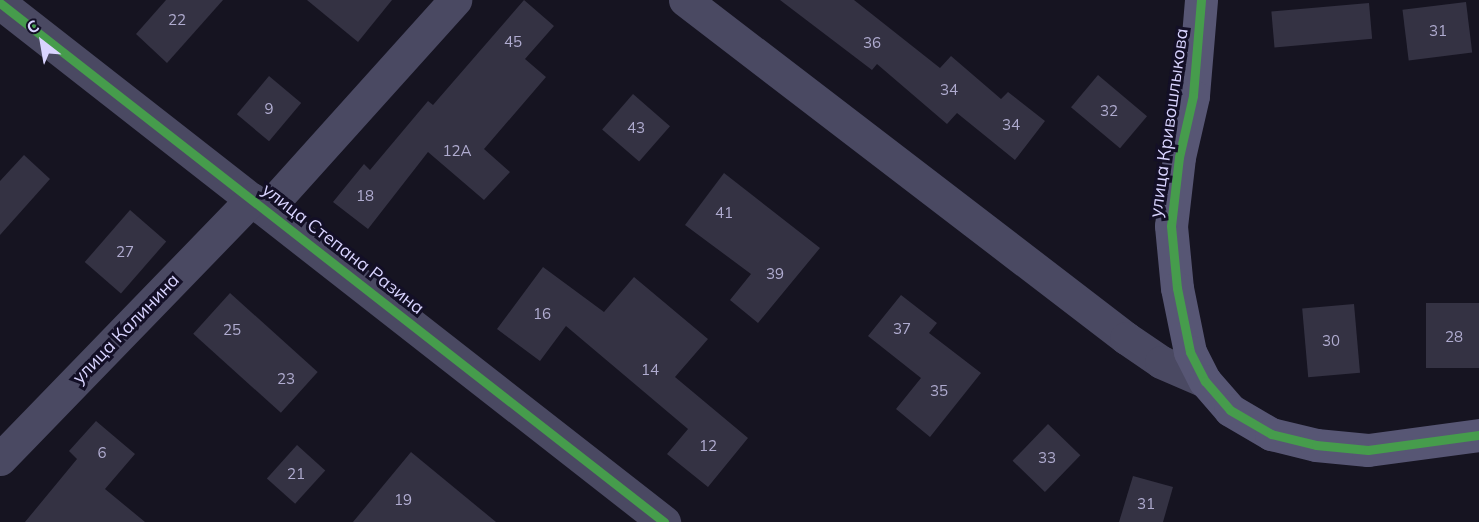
<!DOCTYPE html>
<html>
<head>
<meta charset="utf-8">
<style>
	body { margin:0 }
	#map { position:relative; width:1479px; height:522px; overflow:hidden; background:#161421; font-family:Mulish,sans-serif }
	div>[style] { position:absolute }
	[style*='--x'] { left:calc(var(--x)*1px); top:calc(var(--y)*1px); width:calc(var(--w)*1px); rotate:calc(var(--a)*1deg) }
	.building>* { inset:0; background:#343243; transform-origin:0 0 }
	.street>* { height:33px; margin:-16.5px; padding:0 16.5px; transform-origin:16.5px; border-radius:16.5px; background:#4a4962 }
	.secondary>* { height:33px; margin:-16.5px; padding:0 16.5px; transform-origin:16.5px; border-radius:16.5px; background:#575674 }
	.cycleway>* { height:9px; margin:-4.5px; padding:0 4.5px; transform-origin:4.5px; border-radius:4.5px; background:#469c4c }
	span { translate:-50% -50%; white-space:nowrap; text-align:center; line-height:1.15; -webkit-text-stroke:6px #130f26; paint-order:stroke }
	.number-label { font-size:15px; color:#b0acd0 }
	.number-label span { -webkit-text-stroke-width:0 }
	.street-label { font-size:18px; color:#d9d4ff }
	.north { position:absolute; left:12px; top:12px; width:60px; height:60px; -webkit-text-stroke:4px #130f26; paint-order:stroke; rotate:329deg; font-size:16px; font-weight:700; line-height:24px; text-align:center; color:#d9d4ff }
	.north::after { content:''; display:block; margin:auto; width:21px; height:27px; background:#d9d4ff; clip-path:polygon(50% 0,100% 100%,50% 72%,0 100%) }
</style>
</head>
<body>
<div id="map">
	<div class="building">
		<div style="clip-path:polygon(166px 0,223px 0,167px 63px,136px 34px)"></div>
		<div style="clip-path:polygon(307px 0,392px 0,358px 42px)"></div>
		<div style="clip-path:polygon(524px 0,554px 26px,525px 59px,546px 77px,484px 149px,510px 172px,484px 200px,428px 152px,368px 229px,333px 202px,364px 164px,370px 170px,428px 101px,433px 105px)"></div>
		<div style="clip-path:polygon(780px 0,854px 0,940px 68px,951px 56px,1001px 99px,1008px 92px,1045px 121px,1015px 160px,957px 113px,947px 124px,877px 64px,872px 70px)"></div>
		<div style="left:1466px;top:2px;width:51px;height:64px;rotate:83deg"></div>
		<div style="left:1369px;top:3px;width:36px;height:98px;rotate:85deg"></div>
		<div style="left:1098px;top:75px;width:64px;height:42px;rotate:40deg"></div>
		<div style="left:269px;top:76px;width:42px;height:50px;rotate:40deg"></div>
		<div style="left:633px;top:94px;width:49px;height:47px;rotate:41deg"></div>
		<div style="clip-path:polygon(24px 155px,50px 179px,0 235px,0 181px)"></div>
		<div style="clip-path:polygon(724px 173px,820px 248px,758px 323px,730px 300px,751px 274px,685px 225px)"></div>
		<div style="left:130px;top:210px;width:48px;height:69px;rotate:41deg"></div>
		<div style="clip-path:polygon(543px 267px,604px 312px,634px 277px,708px 339px,675px 377px,748px 438px,708px 487px,667px 454px,688px 429px,566px 326px,540px 361px,497px 329px)"></div>
		<div style="left:230px;top:293px;width:118px;height:55px;rotate:42deg"></div>
		<div style="clip-path:polygon(901px 295px,937px 323px,929px 333px,981px 373px,930px 437px,896px 409px,921px 378px,868px 336px)"></div>
		<div style="left:1479px;top:303px;width:65px;height:53px;rotate:90deg"></div>
		<div style="left:1354px;top:304px;width:69px;height:52px;rotate:85deg"></div>
		<div style="clip-path:polygon(96px 421px,135px 454px,105px 489px,145px 522px,25px 522px,77px 459px,69px 451px)"></div>
		<div style="left:1048px;top:424px;width:45px;height:51px;rotate:44deg"></div>
		<div style="left:297px;top:445px;width:38px;height:45px;rotate:42deg"></div>
		<div style="clip-path:polygon(411px 452px,496px 522px,353px 522px)"></div>
		<div style="clip-path:polygon(1133px 476px,1173px 487px,1163px 522px,1119px 522px)"></div>
	</div>
	<div class="street">
		<div style="--x:685;--y:0;--w:556;--a:37.47"></div>
		<div style="--x:1126;--y:338;--w:42;--a:34.4"></div>
		<div style="--x:1161;--y:362;--w:48;--a:23.4"></div>
		<div style="--x:0;--y:3;--w:843;--a:38.01"></div>
		<div style="--x:266;--y:210;--w:283;--a:-48"></div>
		<div style="--x:0;--y:459;--w:362;--a:-45.9"></div>
	</div>
	<div class="secondary">
		<div style="--x:1201;--y:0;--w:96;--a:94.8"></div>
		<div style="--x:1193;--y:96;--w:63;--a:102.9"></div>
		<div style="--x:1179;--y:157;--w:69;--a:96.6"></div>
		<div style="--x:1171;--y:226;--w:62;--a:84.5"></div>
		<div style="--x:1177;--y:288;--w:65;--a:78.5"></div>
		<div style="--x:1190;--y:352;--w:33;--a:63"></div>
		<div style="--x:1205;--y:381;--w:38;--a:49"></div>
		<div style="--x:1230;--y:410;--w:48;--a:30.3"></div>
		<div style="--x:1271;--y:434;--w:46;--a:13.7"></div>
		<div style="--x:1316;--y:445;--w:52;--a:5.5"></div>
		<div style="--x:1368;--y:450;--w:112;--a:-7.7"></div>
	</div>
	<div class="cycleway">
		<div style="--x:1201;--y:0;--w:96;--a:94.8"></div>
		<div style="--x:1193;--y:96;--w:63;--a:102.9"></div>
		<div style="--x:1179;--y:157;--w:69;--a:96.6"></div>
		<div style="--x:1171;--y:226;--w:62;--a:84.5"></div>
		<div style="--x:1177;--y:288;--w:65;--a:78.5"></div>
		<div style="--x:1190;--y:352;--w:33;--a:63"></div>
		<div style="--x:1205;--y:381;--w:38;--a:49"></div>
		<div style="--x:1230;--y:410;--w:48;--a:30.3"></div>
		<div style="--x:1271;--y:434;--w:46;--a:13.7"></div>
		<div style="--x:1316;--y:445;--w:52;--a:5.5"></div>
		<div style="--x:1368;--y:450;--w:112;--a:-7.7"></div>
		<div style="--x:0;--y:3;--w:843;--a:38.01"></div>
	</div>
	<div class="number-label">
		<span style="left:177px;top:20px">22</span>
		<span style="left:1438px;top:31px">31</span>
		<span style="left:513px;top:42px">45</span>
		<span style="left:872px;top:43px">36</span>
		<span style="left:949px;top:90px">34</span>
		<span style="left:269px;top:109px">9</span>
		<span style="left:1109px;top:111px">32</span>
		<span style="left:1011px;top:125px">34</span>
		<span style="left:636px;top:128px">43</span>
		<span style="left:457px;top:151px">12А</span>
		<span style="left:365px;top:196px">18</span>
		<span style="left:724px;top:213px">41</span>
		<span style="left:125px;top:252px">27</span>
		<span style="left:775px;top:274px">39</span>
		<span style="left:542px;top:314px">16</span>
		<span style="left:902px;top:329px">37</span>
		<span style="left:232px;top:330px">25</span>
		<span style="left:1454px;top:337px">28</span>
		<span style="left:1331px;top:341px">30</span>
		<span style="left:650px;top:370px">14</span>
		<span style="left:286px;top:379px">23</span>
		<span style="left:939px;top:391px">35</span>
		<span style="left:708px;top:446px">12</span>
		<span style="left:102px;top:453px">6</span>
		<span style="left:1047px;top:458px">33</span>
		<span style="left:296px;top:474px">21</span>
		<span style="left:403px;top:500px">19</span>
		<span style="left:1146px;top:504px">31</span>
	</div>
	<div class="street-label">
		<span style="left:1169px;top:123px;rotate:-82deg">улица Кривошлыкова</span>
		<span style="left:343px;top:249px;rotate:38deg">улица Степана Разина</span>
		<span style="left:126px;top:329px;rotate:-46deg">улица Калинина</span>
	</div>
	<div class="north">С</div>
</div>
</body>
</html>
